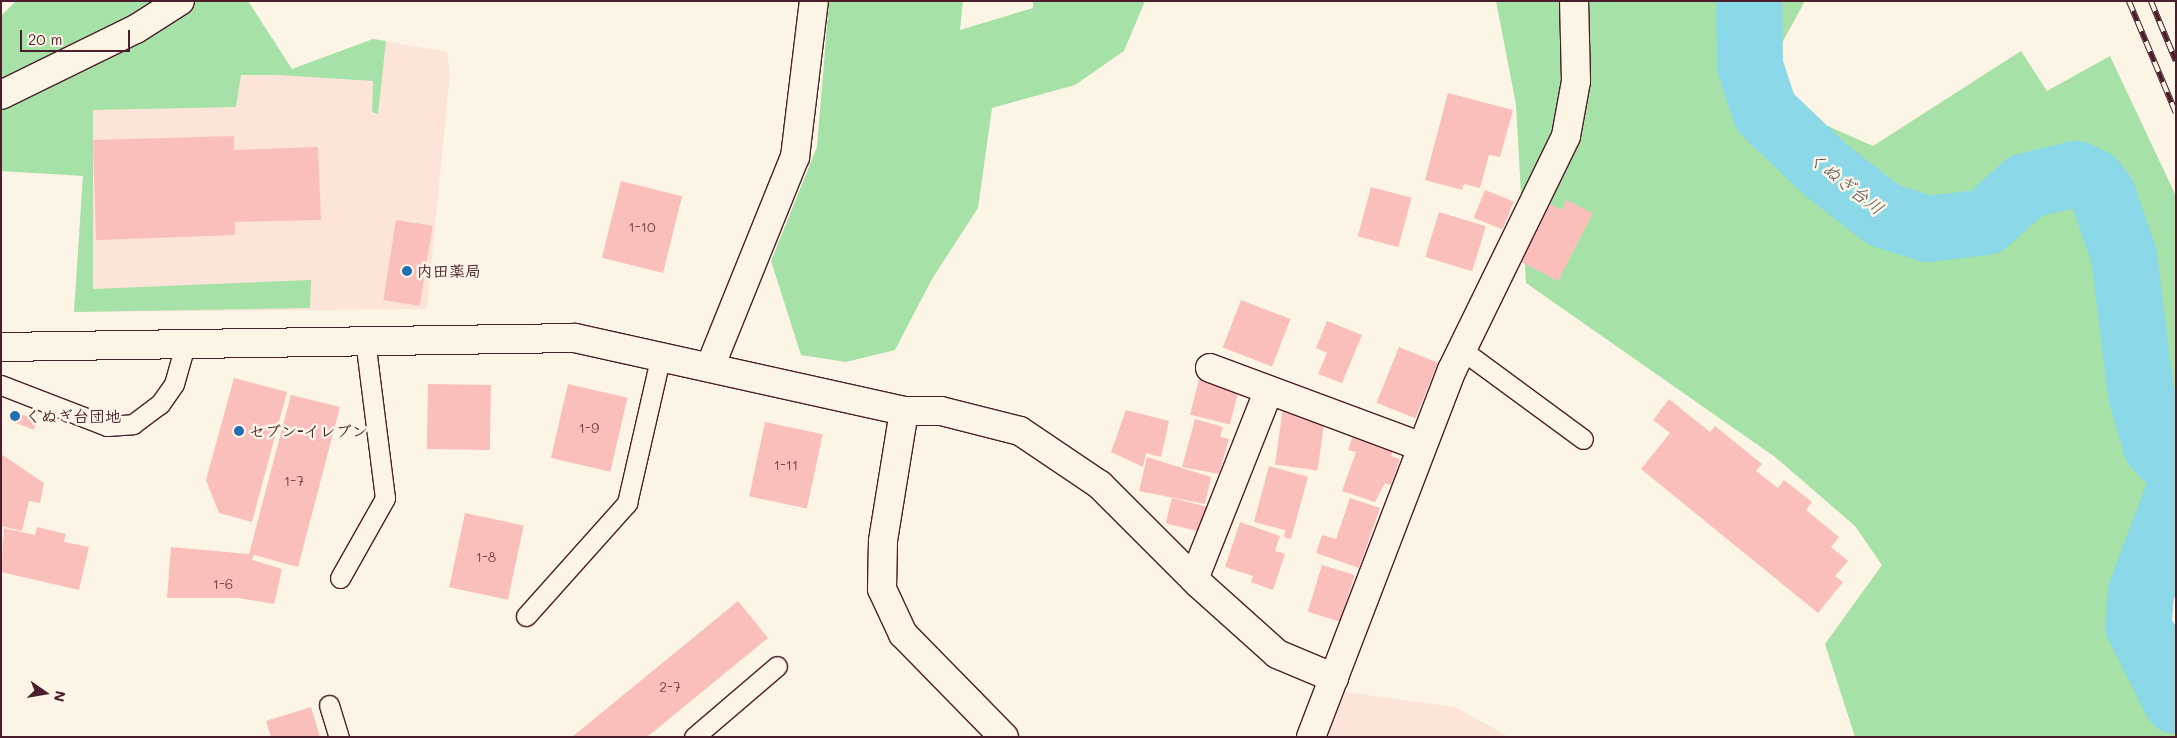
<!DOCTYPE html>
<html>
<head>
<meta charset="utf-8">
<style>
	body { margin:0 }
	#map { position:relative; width:2177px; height:738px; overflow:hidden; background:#fcf5e5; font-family:Mali,"Klee One",sans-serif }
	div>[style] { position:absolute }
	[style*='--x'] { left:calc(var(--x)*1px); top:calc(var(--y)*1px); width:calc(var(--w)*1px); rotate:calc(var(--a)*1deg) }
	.built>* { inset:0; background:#fce5d8 }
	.green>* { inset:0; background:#a6e1a7 }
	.river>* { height:66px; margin:-33px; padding:0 33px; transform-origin:33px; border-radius:33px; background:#8ad8e8 }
	.building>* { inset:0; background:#fbbfbb; transform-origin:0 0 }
	.roads { filter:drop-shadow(1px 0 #4a1f2b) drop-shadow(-1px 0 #4a1f2b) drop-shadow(0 1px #4a1f2b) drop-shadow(0 -1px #4a1f2b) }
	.lane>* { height:19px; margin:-9.5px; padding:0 9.5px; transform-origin:9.5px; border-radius:9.5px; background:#fcf5e5 }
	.street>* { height:28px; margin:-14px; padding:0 14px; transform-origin:14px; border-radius:14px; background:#fcf5e5 }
	.secondary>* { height:28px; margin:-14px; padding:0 14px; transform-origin:14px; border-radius:14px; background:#fcf5e5 }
	.rail>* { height:5.5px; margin-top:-2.75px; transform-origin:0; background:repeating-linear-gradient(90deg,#fcf5e5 0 11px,#4a1f2b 0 22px); box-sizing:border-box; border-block:1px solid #4a1f2b }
	.dots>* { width:14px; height:14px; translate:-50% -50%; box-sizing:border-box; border:2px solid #fcf5e5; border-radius:50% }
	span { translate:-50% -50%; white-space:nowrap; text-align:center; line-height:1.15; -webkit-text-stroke:5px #fcf5e5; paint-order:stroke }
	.number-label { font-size:14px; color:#76474f }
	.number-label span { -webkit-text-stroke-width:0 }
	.poi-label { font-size:16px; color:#4a1f2b; font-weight:700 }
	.left { translate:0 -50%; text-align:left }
	.water-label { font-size:18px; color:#5a4d5a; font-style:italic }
	.frame { position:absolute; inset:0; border:2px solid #4a1f2b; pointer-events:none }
	.north { position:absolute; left:20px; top:668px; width:50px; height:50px; -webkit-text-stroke:4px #fcf5e5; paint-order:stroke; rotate:103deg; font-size:14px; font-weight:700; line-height:20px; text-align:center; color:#4a1f2b }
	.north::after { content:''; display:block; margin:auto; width:18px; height:22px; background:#4a1f2b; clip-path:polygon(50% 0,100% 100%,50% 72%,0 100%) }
	.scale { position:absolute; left:20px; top:30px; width:110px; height:22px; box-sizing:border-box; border:2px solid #4a1f2b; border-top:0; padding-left:6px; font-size:15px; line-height:18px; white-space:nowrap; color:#4a1f2b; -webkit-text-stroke:4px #fcf5e5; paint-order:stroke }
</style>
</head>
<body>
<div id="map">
	<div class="built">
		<div style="clip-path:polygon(373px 39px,447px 52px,450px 74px,427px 309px,74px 312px,83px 176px,81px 78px,279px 75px)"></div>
		<div style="clip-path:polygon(1344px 692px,1455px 707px,1509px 737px,1326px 737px)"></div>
	</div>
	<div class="green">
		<div style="clip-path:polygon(16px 1px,248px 1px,292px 69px,373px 39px,386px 41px,378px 114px,372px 112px,373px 81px,279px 75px,241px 75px,236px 107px,93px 110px,93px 289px,311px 280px,310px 308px,74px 312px,83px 176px,1px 171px,1px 16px)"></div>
		<div style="clip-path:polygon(829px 1px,963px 1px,960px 30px,1033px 8px,1033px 1px,1145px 1px,1124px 51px,1075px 85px,992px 108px,978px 208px,932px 279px,895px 350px,846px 362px,801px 355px,771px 261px,817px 147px)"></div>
		<div style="clip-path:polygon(1496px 1px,1805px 1px,1776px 54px,1803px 115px,1873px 146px,2021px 51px,2047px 91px,2110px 56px,2176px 196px,2176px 568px,2172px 622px,2176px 631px,2176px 737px,1855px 737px,1825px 644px,1882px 565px,1855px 526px,1775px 457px,1526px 283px,1516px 105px)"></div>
	</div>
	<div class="river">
		<div style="--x:1749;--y:1;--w:65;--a:89.1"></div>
		<div style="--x:1750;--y:66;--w:48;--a:71.9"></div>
		<div style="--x:1765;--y:112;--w:86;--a:43.6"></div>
		<div style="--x:1827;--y:171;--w:72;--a:37.7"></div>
		<div style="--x:1884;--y:215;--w:46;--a:17.7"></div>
		<div style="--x:1928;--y:229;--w:58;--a:-6.9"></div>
		<div style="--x:1986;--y:222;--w:54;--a:-42"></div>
		<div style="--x:2026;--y:186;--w:51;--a:-13.5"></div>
		<div style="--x:2076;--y:174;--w:19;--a:25"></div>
		<div style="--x:2093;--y:182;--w:16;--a:52"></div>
		<div style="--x:2103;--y:195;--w:65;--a:71"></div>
		<div style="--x:2124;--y:256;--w:139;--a:83"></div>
		<div style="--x:2141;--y:394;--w:54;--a:73.9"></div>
		<div style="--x:2156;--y:446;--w:29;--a:46"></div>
		<div style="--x:2176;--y:499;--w:99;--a:110.6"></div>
		<div style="--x:2141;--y:592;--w:33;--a:95"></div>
		<div style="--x:2138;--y:625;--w:85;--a:63.4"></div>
	</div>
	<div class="building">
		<div style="clip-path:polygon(1448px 93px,1513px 110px,1500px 157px,1489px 155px,1480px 188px,1464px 184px,1462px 190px,1425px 180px)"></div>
		<div style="clip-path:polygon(234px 136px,234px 150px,318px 147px,321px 220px,235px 222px,235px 235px,96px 240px,93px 140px)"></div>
		<div style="left:621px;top:181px;width:63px;height:79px;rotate:14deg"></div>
		<div style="left:1371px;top:187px;width:42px;height:51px;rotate:15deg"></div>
		<div style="left:1485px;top:190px;width:31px;height:30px;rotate:22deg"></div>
		<div style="clip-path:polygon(1566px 200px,1593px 213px,1558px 281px,1519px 261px,1548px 203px,1562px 210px)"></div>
		<div style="left:1439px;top:212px;width:49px;height:47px;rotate:17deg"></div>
		<div style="left:396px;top:220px;width:37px;height:81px;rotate:9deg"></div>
		<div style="left:1241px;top:300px;width:53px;height:51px;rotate:21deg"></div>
		<div style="clip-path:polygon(1327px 321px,1362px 335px,1342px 383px,1318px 374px,1327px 353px,1316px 348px)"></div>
		<div style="left:1399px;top:347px;width:42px;height:60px;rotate:22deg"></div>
		<div style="left:1201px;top:371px;width:41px;height:45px;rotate:14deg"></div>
		<div style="clip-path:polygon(234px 378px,287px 392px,252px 522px,219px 513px,206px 480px)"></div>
		<div style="left:428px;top:384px;width:63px;height:65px;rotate:1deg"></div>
		<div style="left:568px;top:384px;width:61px;height:76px;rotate:13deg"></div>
		<div style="clip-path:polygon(291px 395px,340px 407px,298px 567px,254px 555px,252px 560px,282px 569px,274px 604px,239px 598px,167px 598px,171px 547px,249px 554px)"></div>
		<div style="clip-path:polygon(1669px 399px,1710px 432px,1715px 426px,1762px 464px,1756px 471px,1778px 488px,1784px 480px,1812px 502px,1806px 510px,1839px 537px,1831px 547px,1848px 561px,1835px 576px,1843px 582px,1818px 613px,1641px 469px,1670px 433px,1653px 420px)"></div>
		<div style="left:1283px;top:407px;width:43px;height:58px;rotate:8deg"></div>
		<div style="clip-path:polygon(1126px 410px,1169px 421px,1161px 457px,1146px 453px,1143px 467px,1111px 452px)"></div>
		<div style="left:12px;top:411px;width:27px;height:10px;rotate:20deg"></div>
		<div style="clip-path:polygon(1195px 419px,1223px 427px,1220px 437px,1229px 439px,1219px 474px,1182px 467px)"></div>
		<div style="left:765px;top:422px;width:59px;height:76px;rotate:12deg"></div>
		<div style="clip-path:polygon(1355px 428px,1396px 442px,1391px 456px,1400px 459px,1391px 485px,1385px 483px,1375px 502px,1342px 491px,1356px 452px,1348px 450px)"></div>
		<div style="clip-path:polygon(1px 454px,44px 483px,40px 503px,29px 501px,22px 531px,1px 526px)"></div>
		<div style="clip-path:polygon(1147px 457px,1211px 477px,1205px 504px,1139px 491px)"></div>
		<div style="clip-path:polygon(1269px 466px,1308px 477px,1291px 539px,1284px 537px,1285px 530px,1254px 522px)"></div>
		<div style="left:1172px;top:498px;width:38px;height:26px;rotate:14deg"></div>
		<div style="clip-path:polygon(1350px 498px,1380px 508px,1359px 568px,1316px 553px,1322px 535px,1336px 539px)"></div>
		<div style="left:465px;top:513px;width:60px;height:76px;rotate:12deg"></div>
		<div style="clip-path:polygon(1240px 522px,1280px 536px,1275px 551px,1285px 554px,1273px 590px,1251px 582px,1253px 576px,1225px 567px)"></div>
		<div style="clip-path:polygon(37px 527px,66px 534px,64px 542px,89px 547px,79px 590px,1px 572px,4px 528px,35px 535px)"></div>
		<div style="left:1322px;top:565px;width:34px;height:49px;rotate:17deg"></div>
		<div style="clip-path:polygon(738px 601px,768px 638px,647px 737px,572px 737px)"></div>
		<div style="clip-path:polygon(311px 707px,320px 737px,271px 737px,266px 721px)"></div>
	</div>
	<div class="roads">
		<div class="lane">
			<div style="--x:1462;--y:350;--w:150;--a:36.3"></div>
			<div style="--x:1;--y:385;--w:114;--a:21.1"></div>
			<div style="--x:107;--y:426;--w:26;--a:-4"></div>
			<div style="--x:133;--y:424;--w:34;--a:-37"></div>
			<div style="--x:160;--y:404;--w:24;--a:-55"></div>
			<div style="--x:174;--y:384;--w:44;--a:-74.1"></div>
			<div style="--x:340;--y:578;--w:92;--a:-60.6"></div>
			<div style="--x:385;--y:498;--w:160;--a:-97.2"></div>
			<div style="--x:526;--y:616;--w:152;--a:-48.2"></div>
			<div style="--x:627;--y:503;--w:152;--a:-77.1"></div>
			<div style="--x:329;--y:705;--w:34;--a:73"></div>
			<div style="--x:694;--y:737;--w:109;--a:-40.5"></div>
		</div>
		<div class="street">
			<div style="--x:1;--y:95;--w:150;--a:-26.1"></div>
			<div style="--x:136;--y:29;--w:52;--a:-32.5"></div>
			<div style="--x:710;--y:367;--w:227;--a:-68"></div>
			<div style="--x:795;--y:157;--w:157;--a:-83.1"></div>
			<div style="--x:1210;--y:368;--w:226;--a:20.4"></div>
			<div style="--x:904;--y:411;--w:37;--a:0"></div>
			<div style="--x:941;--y:411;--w:81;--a:14.2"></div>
			<div style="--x:1020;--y:431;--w:97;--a:34"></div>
			<div style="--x:1100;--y:485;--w:139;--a:45"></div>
			<div style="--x:1198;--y:583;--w:106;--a:41.9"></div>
			<div style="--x:1277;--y:654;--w:62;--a:22.8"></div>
			<div style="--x:1194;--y:579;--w:203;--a:-68.4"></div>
			<div style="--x:1311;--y:737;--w:393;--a:-69"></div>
			<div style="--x:1452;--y:370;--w:260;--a:-64"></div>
			<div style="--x:1566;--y:136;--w:56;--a:-79.7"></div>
			<div style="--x:1576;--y:81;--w:80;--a:-91.4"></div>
		</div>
		<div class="secondary">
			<div style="--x:1;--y:347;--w:574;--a:-0.9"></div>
			<div style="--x:575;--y:338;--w:337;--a:12.5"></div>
			<div style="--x:904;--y:411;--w:132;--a:99.2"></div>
			<div style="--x:883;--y:541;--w:48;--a:91.2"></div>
			<div style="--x:882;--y:589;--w:50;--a:65"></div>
			<div style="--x:903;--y:634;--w:144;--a:45.6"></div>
		</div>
	</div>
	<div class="rail">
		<div style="--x:2129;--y:1;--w:121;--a:67.2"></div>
		<div style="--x:2151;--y:1;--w:65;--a:67.4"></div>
	</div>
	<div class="dots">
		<div style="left:407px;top:271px;background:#1f6fb2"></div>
		<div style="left:15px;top:416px;background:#1f6fb2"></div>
		<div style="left:239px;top:431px;background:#1f6fb2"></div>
	</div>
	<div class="number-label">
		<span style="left:642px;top:227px">1-10</span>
		<span style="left:589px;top:428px">1-9</span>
		<span style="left:786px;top:465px">1-11</span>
		<span style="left:294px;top:481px">1-7</span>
		<span style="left:486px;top:557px">1-8</span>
		<span style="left:223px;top:584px">1-6</span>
		<span style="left:670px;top:687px">2-7</span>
	</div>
	<div class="poi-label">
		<span class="left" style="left:417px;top:271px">内田薬局</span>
		<span class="left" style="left:25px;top:416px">くぬぎ台団地</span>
		<span class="left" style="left:249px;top:431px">セブン-イレブン</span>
	</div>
	<div class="water-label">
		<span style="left:1846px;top:183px;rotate:38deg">くぬぎ台川</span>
	</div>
	<div class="frame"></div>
	<div class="north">N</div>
	<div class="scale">20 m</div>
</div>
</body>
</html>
